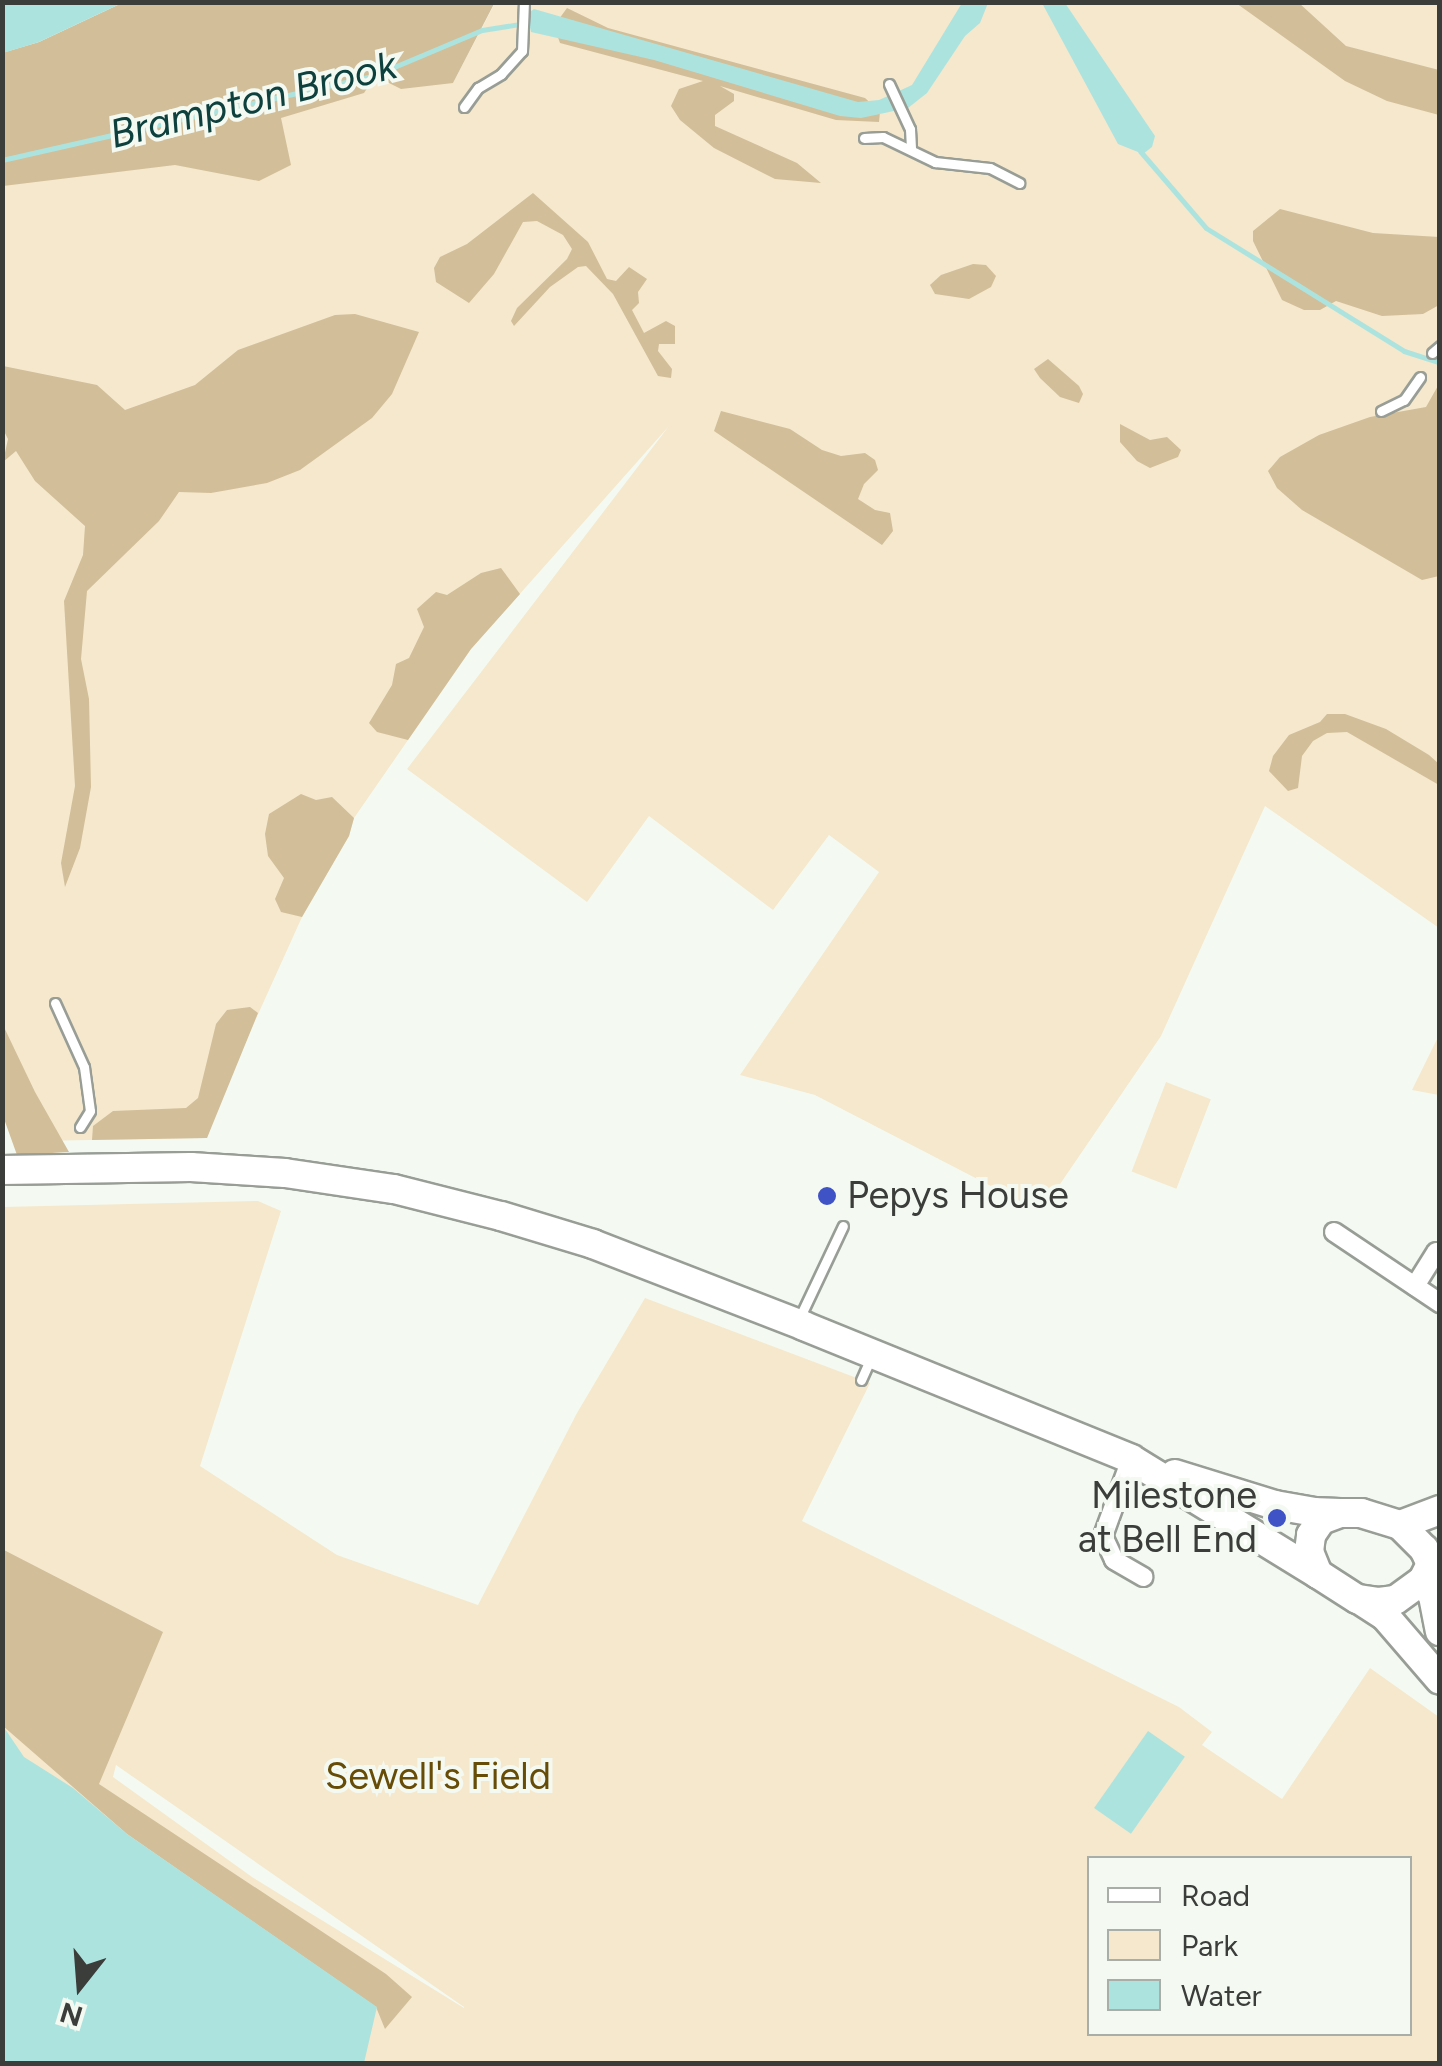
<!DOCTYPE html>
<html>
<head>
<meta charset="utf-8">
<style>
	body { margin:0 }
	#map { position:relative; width:1442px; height:2066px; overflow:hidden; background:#f4faf2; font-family:Figtree,sans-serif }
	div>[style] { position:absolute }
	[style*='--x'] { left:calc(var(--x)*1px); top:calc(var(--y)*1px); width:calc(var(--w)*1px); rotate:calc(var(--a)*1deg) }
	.green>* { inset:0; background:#f5e8cd; transform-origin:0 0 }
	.forest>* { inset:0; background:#d2be98 }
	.water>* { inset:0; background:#ade3df; transform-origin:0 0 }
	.stream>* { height:5px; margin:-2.5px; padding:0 2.5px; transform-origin:2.5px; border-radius:2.5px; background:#ade3df }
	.roads { filter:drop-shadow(2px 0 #989e96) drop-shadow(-2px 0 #989e96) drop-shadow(0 2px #989e96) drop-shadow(0 -2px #989e96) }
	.lane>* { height:9px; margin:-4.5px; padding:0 4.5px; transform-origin:4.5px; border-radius:4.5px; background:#fff }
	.street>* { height:18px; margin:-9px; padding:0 9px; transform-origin:9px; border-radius:9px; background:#fff }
	.secondary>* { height:28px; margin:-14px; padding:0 14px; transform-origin:14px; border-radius:14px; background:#fff }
	.dots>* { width:28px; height:28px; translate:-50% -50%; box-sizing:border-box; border:5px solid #f4faf2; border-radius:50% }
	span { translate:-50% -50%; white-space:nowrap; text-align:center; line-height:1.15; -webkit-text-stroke:8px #f4faf2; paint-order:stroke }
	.poi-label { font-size:38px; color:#3b3d3a }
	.left { translate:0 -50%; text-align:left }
	.right { translate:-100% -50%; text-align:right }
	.park-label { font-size:38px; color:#674c08 }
	.water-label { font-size:40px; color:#0e403e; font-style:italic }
	.frame { position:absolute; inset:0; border:5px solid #3b3d3a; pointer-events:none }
	.legend { position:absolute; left:1087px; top:1856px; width:325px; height:180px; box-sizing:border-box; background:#f4faf2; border:2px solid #aaaea8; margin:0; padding:12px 18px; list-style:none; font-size:30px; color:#3b3d3a }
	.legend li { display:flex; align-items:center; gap:20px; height:50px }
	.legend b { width:50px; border:2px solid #aaaea8 }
	.north { position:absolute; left:30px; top:1936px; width:100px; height:100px; -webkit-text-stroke:8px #f4faf2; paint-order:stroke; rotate:197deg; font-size:28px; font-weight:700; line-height:40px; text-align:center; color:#3b3d3a }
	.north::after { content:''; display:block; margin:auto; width:35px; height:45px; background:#3b3d3a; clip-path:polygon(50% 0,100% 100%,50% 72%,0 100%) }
</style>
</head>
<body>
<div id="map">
	<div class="green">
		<div style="clip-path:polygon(495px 3px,1439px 3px,1439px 928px,1265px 806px,1161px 1036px,1041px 1212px,815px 1095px,740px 1075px,879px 872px,829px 835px,773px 910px,649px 816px,587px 902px,407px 769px,669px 426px,471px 649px,354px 818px,349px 836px,302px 917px,222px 1094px,207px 1138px,34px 1141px,3px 1078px,3px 157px,350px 62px,453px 83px)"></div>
		<div style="clip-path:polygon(1439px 1035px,1439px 1095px,1412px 1090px)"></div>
		<div style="left:1166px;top:1082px;width:48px;height:96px;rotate:21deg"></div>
		<div style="clip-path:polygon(evenodd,258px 1201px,281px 1211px,200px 1466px,337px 1555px,478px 1605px,577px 1413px,645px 1298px,870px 1383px,802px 1521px,1179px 1707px,1212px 1732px,1202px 1745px,1282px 1799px,1370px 1668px,1439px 1717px,1439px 2063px,3px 2063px,2px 1207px,258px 1201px,116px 1765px,464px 2007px,464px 2008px,252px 1877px,113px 1777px,116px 1765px,258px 1201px,1090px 1858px,1410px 1858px,1410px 2034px,1090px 2034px,1090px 1858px)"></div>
	</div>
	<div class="forest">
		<div style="clip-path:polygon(495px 2px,453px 83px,401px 89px,375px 76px,364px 93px,281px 118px,291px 165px,259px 181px,175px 165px,3px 186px,2px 53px,39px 42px,122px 3px)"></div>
		<div style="clip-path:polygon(1236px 3px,1299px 3px,1346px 46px,1439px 70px,1439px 115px,1387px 101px,1345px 81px)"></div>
		<div style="clip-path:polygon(567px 8px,608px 28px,865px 98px,880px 112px,879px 122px,836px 120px,720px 86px,734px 94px,734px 101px,715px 115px,715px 126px,797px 163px,821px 183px,775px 179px,714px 148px,680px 120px,671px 106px,679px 89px,703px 81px,560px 43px,554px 26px)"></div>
		<div style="clip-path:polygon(533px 193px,588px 242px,607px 279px,616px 281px,629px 267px,647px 279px,638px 292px,639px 303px,632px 310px,644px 333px,666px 321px,675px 326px,675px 344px,659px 344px,658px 351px,672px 369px,671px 378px,658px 376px,613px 294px,586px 266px,578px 267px,550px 287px,514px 326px,511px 321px,517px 308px,567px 259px,572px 249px,563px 235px,537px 221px,523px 222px,494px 274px,469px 303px,436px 282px,434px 268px,440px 257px,467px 244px)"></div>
		<div style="clip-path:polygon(1280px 209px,1373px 233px,1439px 237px,1439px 305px,1423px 314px,1382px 316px,1336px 301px,1320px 310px,1304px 310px,1282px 300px,1253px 241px,1253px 231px)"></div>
		<div style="clip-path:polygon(973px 264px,986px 265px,996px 276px,991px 287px,969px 299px,935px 294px,930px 285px,941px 275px)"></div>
		<div style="clip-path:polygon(355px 314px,419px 332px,392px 394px,372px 418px,300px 470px,267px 483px,211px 493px,179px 492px,159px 521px,87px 591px,81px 659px,89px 699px,91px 787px,80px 848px,65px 887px,61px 863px,75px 786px,64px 601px,83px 555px,85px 526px,35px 481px,16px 451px,3px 462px,8px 439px,3px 429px,3px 366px,97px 385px,125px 410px,195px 385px,238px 350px,335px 315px)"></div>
		<div style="clip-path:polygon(1048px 359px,1079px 386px,1083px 394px,1079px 403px,1060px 397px,1040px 378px,1034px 369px)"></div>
		<div style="clip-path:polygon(1439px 384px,1439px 576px,1422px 580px,1302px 510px,1277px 488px,1268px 471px,1280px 457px,1319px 435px,1370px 417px,1426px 407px)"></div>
		<div style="clip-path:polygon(721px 411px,790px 429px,822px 450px,841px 456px,865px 453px,875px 460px,878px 470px,864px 484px,858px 499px,875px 510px,890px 513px,893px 531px,882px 545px,714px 431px)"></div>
		<div style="clip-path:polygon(1120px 424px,1150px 440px,1167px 437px,1181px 450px,1178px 457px,1150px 468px,1137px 461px,1120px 442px)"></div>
		<div style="clip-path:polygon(501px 568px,520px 594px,471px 649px,408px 740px,377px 732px,369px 723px,392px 685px,396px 664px,409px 658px,424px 627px,417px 609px,436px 592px,447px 595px,481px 573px)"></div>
		<div style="clip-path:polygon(1327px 714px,1345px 714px,1386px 729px,1429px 755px,1439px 764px,1439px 785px,1347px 732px,1327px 733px,1313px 741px,1302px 756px,1298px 788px,1288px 791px,1269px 771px,1273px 756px,1289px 735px,1320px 722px)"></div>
		<div style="clip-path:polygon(301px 794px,316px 800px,332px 797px,354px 818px,349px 836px,302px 917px,281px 912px,275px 899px,284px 878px,268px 856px,265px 834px,269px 814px)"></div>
		<div style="clip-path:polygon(250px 1007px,258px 1013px,207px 1138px,92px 1140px,93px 1126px,113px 1111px,186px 1108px,198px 1098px,216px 1024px,227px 1010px)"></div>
		<div style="clip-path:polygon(2px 1023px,35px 1092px,69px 1152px,17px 1155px,3px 1116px)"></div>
		<div style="clip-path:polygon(2px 1549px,163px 1632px,99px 1784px,386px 1974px,412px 1997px,385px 2029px,376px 2007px,127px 1834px,3px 1726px)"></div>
	</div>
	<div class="water">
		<div style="clip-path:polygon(3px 2px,122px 2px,122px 3px,39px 42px,3px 53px)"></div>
		<div style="clip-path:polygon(962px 3px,988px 3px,980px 23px,965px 36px,927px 93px,908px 108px,861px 118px,840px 116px,654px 60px,531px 32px,527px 14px,534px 9px,858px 102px,879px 100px,912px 85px)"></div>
		<div style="clip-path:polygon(1042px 3px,1065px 3px,1155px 136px,1152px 147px,1143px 154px,1118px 144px)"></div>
		<div style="clip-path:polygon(3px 1726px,24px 1757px,73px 1788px,127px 1834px,377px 2007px,364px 2063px,3px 2063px)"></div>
		<div style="left:1148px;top:1731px;width:45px;height:94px;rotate:35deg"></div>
	</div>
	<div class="stream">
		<div style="--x:1140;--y:151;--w:101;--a:49.4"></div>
		<div style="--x:1206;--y:228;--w:233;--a:31.8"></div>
		<div style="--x:1404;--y:351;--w:38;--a:18"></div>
		<div style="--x:2;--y:160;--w:383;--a:-12.8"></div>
		<div style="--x:375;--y:75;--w:116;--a:-22.8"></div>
		<div style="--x:482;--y:30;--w:39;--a:-9"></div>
	</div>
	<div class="roads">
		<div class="lane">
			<div style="--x:889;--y:84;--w:50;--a:65"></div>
			<div style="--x:910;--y:129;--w:20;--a:87"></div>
			<div style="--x:464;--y:107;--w:24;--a:-54"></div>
			<div style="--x:478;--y:88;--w:27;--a:-31"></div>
			<div style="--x:501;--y:74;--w:31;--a:-48"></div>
			<div style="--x:522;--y:51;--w:49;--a:-87.7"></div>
			<div style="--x:864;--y:138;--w:19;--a:-3"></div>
			<div style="--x:883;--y:137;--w:58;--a:25.7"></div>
			<div style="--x:935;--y:162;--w:55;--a:6.2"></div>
			<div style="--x:990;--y:168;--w:33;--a:27"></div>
			<div style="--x:1432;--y:353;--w:11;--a:-41"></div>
			<div style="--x:1381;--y:411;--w:25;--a:-26"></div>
			<div style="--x:1404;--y:400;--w:28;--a:-55"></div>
			<div style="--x:55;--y:1003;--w:70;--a:65.6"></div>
			<div style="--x:84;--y:1067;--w:44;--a:82.2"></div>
			<div style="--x:90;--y:1111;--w:19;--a:122"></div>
			<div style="--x:798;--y:1321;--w:105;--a:-64.7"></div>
			<div style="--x:861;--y:1380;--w:27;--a:-66"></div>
		</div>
		<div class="street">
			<div style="--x:1334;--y:1232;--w:128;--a:33.8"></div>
			<div style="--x:1415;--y:1286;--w:40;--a:-58"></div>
			<div style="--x:1131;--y:1459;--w:82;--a:110"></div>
			<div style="--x:1103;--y:1536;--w:26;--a:65"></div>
			<div style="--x:1114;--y:1560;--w:34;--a:30"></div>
		</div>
		<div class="secondary">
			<div style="--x:2;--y:1170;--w:189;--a:-0.9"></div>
			<div style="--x:191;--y:1167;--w:94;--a:3.7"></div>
			<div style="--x:285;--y:1173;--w:110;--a:8.4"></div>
			<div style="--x:394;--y:1189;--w:110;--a:14.2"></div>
			<div style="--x:501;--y:1216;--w:96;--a:16.9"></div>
			<div style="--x:593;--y:1244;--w:226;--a:21.2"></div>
			<div style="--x:804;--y:1326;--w:353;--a:22.1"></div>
			<div style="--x:1131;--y:1459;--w:220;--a:31.6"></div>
			<div style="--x:1175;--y:1474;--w:105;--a:17.2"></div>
			<div style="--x:1275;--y:1505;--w:39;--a:10"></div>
			<div style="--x:1313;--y:1512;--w:27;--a:2"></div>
			<div style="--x:1340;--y:1513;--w:21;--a:0"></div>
			<div style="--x:1361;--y:1513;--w:41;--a:17.1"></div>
			<div style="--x:1400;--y:1525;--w:34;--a:45"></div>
			<div style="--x:1424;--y:1549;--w:17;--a:65"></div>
			<div style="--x:1431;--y:1564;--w:18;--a:117"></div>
			<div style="--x:1423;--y:1580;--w:34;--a:144"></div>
			<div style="--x:1395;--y:1600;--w:16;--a:173"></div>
			<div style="--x:1379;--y:1602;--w:22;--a:-172"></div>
			<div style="--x:1357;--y:1599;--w:46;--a:-147.3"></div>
			<div style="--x:1318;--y:1574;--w:24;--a:-112"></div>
			<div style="--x:1309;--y:1552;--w:17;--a:-83"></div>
			<div style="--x:1311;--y:1535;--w:18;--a:-56"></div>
			<div style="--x:1321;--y:1520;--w:20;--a:-20"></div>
			<div style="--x:1400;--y:1525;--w:43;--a:-20.6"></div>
			<div style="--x:1423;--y:1580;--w:19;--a:58"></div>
			<div style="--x:1433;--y:1596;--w:36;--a:79"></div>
			<div style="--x:1360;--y:1600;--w:30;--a:33"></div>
			<div style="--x:1385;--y:1616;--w:84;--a:49.3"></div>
		</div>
	</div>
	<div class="dots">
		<div style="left:827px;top:1196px;background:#3f52c6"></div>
		<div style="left:1277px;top:1518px;background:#3f52c6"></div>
	</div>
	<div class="poi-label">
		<span class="left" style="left:847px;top:1196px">Pepys House</span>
		<span class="right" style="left:1257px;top:1518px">Milestone<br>at Bell End</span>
	</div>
	<div class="park-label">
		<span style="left:438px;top:1777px">Sewell's Field</span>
	</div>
	<div class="water-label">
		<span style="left:253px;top:99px;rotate:-14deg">Brampton Brook</span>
	</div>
	<div class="frame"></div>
	<ul class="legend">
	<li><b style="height:12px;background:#fff"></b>Road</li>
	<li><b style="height:28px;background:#f5e8cd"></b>Park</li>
	<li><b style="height:28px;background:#ade3df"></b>Water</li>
	</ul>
	<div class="north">N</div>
</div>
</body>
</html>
